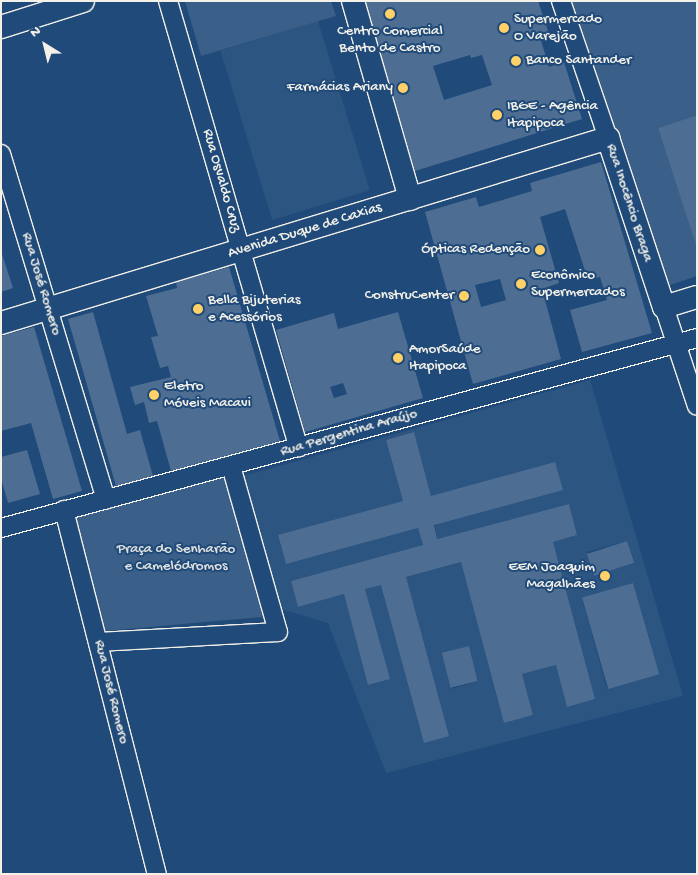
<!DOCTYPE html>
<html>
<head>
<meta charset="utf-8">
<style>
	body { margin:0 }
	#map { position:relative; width:698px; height:875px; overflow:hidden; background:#1f4a7a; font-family:"Gochi Hand",sans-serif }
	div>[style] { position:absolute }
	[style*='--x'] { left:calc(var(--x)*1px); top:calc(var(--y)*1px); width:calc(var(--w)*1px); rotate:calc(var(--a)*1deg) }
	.built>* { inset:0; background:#2d5581; transform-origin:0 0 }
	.green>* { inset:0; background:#3a5f88 }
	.building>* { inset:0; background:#4d6e92; transform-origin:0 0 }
	.roads { filter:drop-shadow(1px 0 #f4f1e8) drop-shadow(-1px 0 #f4f1e8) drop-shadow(0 1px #f4f1e8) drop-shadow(0 -1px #f4f1e8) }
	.minor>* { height:18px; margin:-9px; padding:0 9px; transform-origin:9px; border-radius:9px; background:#1f4a7a }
	.major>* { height:22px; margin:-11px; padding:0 11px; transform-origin:11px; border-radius:11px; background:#1f4a7a }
	.dots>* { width:14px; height:14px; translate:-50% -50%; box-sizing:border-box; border:2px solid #1f4a7a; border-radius:50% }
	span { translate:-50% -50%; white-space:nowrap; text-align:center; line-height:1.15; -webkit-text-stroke:4px #1f4a7a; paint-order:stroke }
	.poi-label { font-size:15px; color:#f4f1e8 }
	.left { translate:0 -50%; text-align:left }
	.right { translate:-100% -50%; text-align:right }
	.street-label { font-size:15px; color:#f4f1e8 }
	.park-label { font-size:15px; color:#e1e2de }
	.frame { position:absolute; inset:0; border:2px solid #f4f1e8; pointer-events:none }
	.north { position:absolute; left:20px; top:20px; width:50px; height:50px; -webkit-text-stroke:4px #1f4a7a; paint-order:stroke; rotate:324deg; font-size:14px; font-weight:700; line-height:20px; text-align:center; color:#f4f1e8 }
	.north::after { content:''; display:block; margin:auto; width:18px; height:22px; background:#f4f1e8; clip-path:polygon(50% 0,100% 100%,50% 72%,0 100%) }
</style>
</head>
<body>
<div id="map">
	<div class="built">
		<div style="left:318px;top:21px;width:177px;height:102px;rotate:73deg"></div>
		<div style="clip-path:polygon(evenodd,590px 380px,683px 696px,386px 773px,328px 623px,281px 609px,243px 476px,590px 380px,414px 432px,431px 496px,437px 539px,569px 504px,577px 535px,553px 542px,595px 699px,567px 706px,556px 665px,522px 674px,533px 715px,504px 723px,461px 562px,365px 589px,389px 679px,369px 685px,344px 594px,299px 607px,291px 581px,423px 545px,418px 528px,286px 564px,278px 536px,403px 501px,386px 440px,414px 432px,590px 380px,627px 541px,633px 563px,586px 552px,627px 541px,590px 380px,633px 583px,658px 674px,607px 689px,582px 598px,633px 583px,590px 380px,469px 646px,478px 681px,452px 689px,442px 654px,469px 646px)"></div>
	</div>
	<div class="green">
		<div style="clip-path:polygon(185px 1px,331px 1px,336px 16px,201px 56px)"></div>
		<div style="clip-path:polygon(572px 1px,697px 1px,697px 115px,658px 128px,697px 246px,697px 276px,667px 286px)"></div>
		<div style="clip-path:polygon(224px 476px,263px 617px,105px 631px,74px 516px)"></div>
	</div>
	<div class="building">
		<div style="clip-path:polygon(evenodd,365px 1px,538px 1px,549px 34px,540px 37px,549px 67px,564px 62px,582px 119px,415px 171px,365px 1px,470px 55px,471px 58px,482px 55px,492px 85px,444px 100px,433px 66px,470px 55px)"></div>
		<div style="clip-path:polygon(697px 115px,697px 245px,696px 245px,658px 128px)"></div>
		<div style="clip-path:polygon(evenodd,601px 162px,652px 333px,582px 352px,570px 310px,607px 300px,600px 277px,588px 280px,565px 209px,540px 217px,559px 283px,542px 289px,561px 359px,473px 384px,425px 212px,476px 197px,479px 207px,532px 191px,530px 183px,601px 162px,500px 279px,506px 300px,481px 307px,475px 285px,500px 279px)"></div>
		<div style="clip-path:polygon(1px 251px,13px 288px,1px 292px)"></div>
		<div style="clip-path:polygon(229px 267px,280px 441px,171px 471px,157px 421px,149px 423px,144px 402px,135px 405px,130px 387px,171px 377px,168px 366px,160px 368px,151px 337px,158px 336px,146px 296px,177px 288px,176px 282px)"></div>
		<div style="clip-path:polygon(93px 312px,127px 434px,140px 430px,153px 476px,116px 486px,68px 319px)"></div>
		<div style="clip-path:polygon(evenodd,398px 312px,423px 398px,305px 432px,276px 330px,334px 313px,338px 329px,398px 312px,343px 383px,347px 394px,334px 398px,330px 387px,343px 383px)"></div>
		<div style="clip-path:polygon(34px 327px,82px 491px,53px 499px,31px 423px,1px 431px,1px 336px)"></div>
		<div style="clip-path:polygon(414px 432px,431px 496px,555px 462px,563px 490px,434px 525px,437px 539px,569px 504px,577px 535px,553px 542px,595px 699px,567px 707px,556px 665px,522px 674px,533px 715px,504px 723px,461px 562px,406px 577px,449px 736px,424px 743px,381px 585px,365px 589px,390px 679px,368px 685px,344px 594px,298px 607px,291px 581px,423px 545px,418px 528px,286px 564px,278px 535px,403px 501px,386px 440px)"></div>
		<div style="clip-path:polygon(27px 450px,40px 494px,8px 503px,1px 478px,1px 457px)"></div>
		<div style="left:627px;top:541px;width:23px;height:42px;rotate:72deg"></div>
		<div style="left:633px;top:583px;width:95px;height:53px;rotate:74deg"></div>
		<div style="left:469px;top:646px;width:36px;height:28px;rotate:76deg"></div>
	</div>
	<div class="roads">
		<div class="minor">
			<div style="--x:168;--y:1;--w:465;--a:73.7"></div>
			<div style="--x:561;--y:1;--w:145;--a:71.1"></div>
			<div style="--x:1;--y:154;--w:361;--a:73.1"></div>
			<div style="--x:664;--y:307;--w:104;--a:71.6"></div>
			<div style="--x:64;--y:510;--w:376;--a:75.7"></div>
			<div style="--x:1;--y:528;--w:721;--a:-15.27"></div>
			<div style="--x:98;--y:642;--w:180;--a:-3.2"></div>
			<div style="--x:278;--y:632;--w:173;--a:-105.8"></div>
		</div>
		<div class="major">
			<div style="--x:353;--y:1;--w:206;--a:73.9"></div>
			<div style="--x:1;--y:27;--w:86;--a:-17.6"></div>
			<div style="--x:1;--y:323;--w:635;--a:-16.95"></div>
			<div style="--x:608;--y:138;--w:178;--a:71.7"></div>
			<div style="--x:664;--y:307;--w:34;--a:-17"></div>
		</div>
	</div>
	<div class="dots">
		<div style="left:390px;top:14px;background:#ffd166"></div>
		<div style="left:504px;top:28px;background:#ffd166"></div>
		<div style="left:516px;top:61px;background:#ffd166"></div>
		<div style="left:403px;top:88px;background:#ffd166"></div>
		<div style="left:497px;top:115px;background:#ffd166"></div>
		<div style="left:540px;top:250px;background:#ffd166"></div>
		<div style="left:521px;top:284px;background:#ffd166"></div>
		<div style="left:464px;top:296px;background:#ffd166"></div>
		<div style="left:198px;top:309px;background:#ffd166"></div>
		<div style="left:398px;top:358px;background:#ffd166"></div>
		<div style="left:154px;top:395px;background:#ffd166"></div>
		<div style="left:605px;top:576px;background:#ffd166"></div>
	</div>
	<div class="poi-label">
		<span class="left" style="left:514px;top:28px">Supermercado<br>O Varejão</span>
		<span style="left:390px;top:40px">Centro Comercial<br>Bento de Castro</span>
		<span class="left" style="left:526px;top:61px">Banco Santander</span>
		<span class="right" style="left:393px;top:88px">Farmácias Ariany</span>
		<span class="left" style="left:507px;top:115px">IBGE - Agência<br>Itapipoca</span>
		<span class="right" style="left:530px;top:250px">Ópticas Redenção</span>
		<span class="left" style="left:531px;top:284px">Econômico<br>Supermercados</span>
		<span class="right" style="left:454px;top:296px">ConstruCenter</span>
		<span class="left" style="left:208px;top:309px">Bella Bijuterias<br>e Acessórios</span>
		<span class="left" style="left:409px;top:358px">AmorSaúde<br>Itapipoca</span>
		<span class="left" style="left:164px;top:395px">Eletro<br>Móveis Macavi</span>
		<span class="right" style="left:595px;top:576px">EEM Joaquim<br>Magalhães</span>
	</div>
	<div class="street-label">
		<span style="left:221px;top:181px;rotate:74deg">Rua Osvaldo Cruz</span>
		<span style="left:629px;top:203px;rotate:72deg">Rua Inocêncio Braga</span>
		<span style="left:305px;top:231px;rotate:-17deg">Avenida Duque de Caxias</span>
		<span style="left:41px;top:284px;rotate:73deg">Rua José Romero</span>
		<span style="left:349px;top:433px;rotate:-16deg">Rua Pergentina Araújo</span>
		<span style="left:111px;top:692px;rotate:76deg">Rua José Romero</span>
	</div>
	<div class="park-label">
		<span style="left:176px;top:558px">Praça do Senharão<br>e Camelódromos</span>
	</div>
	<div class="frame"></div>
	<div class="north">N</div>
</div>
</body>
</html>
